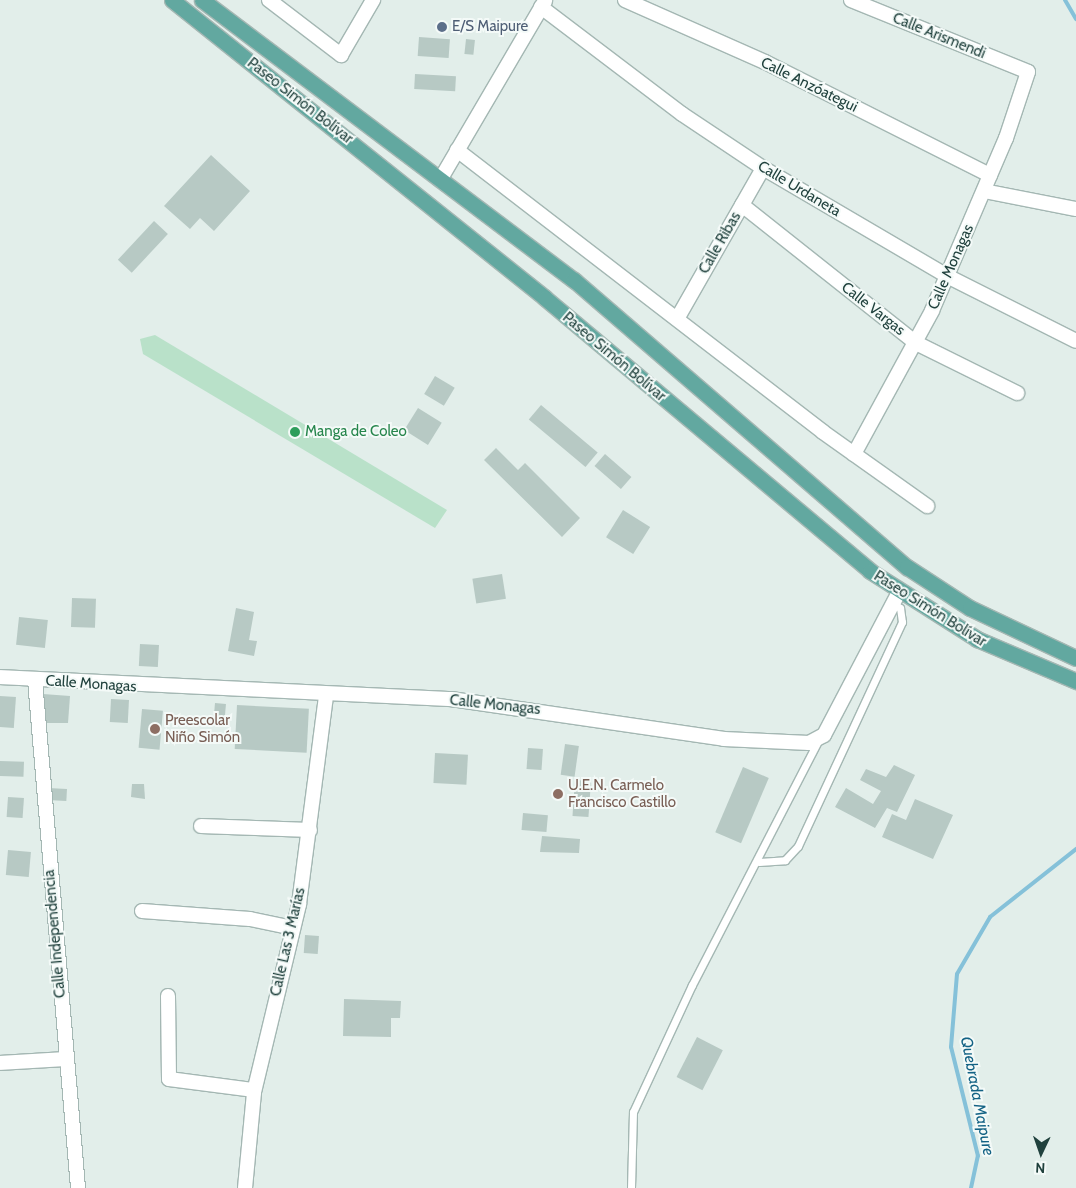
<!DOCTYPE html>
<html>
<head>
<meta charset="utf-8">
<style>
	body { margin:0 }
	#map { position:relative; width:1076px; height:1188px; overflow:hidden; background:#e2eeea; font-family:Cabin,sans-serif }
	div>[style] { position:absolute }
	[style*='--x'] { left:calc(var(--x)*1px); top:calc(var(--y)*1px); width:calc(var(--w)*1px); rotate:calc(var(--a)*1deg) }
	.green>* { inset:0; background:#b9e1c9 }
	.stream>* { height:4px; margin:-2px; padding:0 2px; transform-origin:2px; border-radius:2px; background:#85c1d9 }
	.building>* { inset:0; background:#b7c9c4; transform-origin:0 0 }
	.roads { filter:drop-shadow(1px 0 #a4b7b3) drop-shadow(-1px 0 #a4b7b3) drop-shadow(0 1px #a4b7b3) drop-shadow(0 -1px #a4b7b3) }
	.service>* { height:7px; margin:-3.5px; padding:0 3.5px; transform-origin:3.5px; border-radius:3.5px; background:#fff }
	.minor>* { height:14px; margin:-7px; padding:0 7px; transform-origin:7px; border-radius:7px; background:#fff }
	.primary>* { height:15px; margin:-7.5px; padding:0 7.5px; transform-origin:7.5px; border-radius:7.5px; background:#62a8a0 }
	.dots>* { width:14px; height:14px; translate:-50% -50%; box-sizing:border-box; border:2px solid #f4faf8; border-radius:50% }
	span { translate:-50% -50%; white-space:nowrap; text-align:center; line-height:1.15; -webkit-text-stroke:4px #f4faf8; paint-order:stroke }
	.service-label { font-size:15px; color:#4e5e75 }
	.left { translate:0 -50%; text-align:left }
	.street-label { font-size:15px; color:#20413d }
	.leisure-label { font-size:15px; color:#27864d }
	.education-label { font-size:15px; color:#785e54 }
	.water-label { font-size:16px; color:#136284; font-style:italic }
	.north { position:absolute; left:1016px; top:1128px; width:50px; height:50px; -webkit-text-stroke:4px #f4faf8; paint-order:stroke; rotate:183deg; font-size:14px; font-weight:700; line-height:20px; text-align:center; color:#20413d }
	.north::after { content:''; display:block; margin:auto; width:18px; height:22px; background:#20413d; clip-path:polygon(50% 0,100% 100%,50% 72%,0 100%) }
</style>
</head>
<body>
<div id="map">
	<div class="green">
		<div style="clip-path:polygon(155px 335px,447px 510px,435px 528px,143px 354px,140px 339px)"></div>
	</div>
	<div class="stream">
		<div style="--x:1065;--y:0;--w:22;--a:60"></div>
		<div style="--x:971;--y:1188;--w:33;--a:-78"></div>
		<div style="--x:978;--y:1156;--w:112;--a:-103.9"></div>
		<div style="--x:951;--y:1047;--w:73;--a:-85.3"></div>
		<div style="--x:957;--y:974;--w:66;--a:-59.9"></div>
		<div style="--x:990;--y:917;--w:110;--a:-38.3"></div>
	</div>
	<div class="building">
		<div style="left:419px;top:37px;width:31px;height:19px;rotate:4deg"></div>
		<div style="left:466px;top:39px;width:9px;height:15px;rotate:6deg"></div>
		<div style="left:415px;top:74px;width:41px;height:15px;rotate:3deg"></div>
		<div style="clip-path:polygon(211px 155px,250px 191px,214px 231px,200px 218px,190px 229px,164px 206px)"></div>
		<div style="left:154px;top:221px;width:19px;height:53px;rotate:43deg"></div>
		<div style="left:435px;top:376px;width:23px;height:21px;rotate:31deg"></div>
		<div style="left:541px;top:405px;width:74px;height:19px;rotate:40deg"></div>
		<div style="left:418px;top:408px;width:28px;height:26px;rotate:32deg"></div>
		<div style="clip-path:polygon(496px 448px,518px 470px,525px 463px,580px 518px,562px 537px,484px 460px)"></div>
		<div style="left:605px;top:454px;width:35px;height:16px;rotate:41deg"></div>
		<div style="left:623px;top:510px;width:32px;height:32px;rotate:32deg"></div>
		<div style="left:502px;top:574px;width:25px;height:30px;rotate:81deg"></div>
		<div style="left:72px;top:598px;width:24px;height:29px;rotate:2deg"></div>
		<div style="clip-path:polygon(236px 608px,254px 612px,249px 640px,257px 641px,254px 656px,228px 651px)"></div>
		<div style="left:19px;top:617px;width:29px;height:28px;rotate:6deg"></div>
		<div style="left:140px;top:644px;width:19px;height:22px;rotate:3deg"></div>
		<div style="clip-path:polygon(43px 694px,70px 696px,68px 723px,39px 723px,37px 702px)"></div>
		<div style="left:0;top:696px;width:16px;height:31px;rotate:4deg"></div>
		<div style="left:111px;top:699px;width:18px;height:23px;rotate:3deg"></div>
		<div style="left:215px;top:703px;width:11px;height:16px;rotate:5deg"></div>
		<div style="left:237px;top:705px;width:72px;height:44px;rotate:3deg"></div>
		<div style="left:142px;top:709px;width:21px;height:39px;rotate:5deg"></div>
		<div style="left:565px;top:744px;width:14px;height:31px;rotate:8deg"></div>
		<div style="left:528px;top:748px;width:15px;height:21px;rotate:4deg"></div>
		<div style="left:435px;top:753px;width:33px;height:30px;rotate:3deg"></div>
		<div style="left:0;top:761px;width:24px;height:15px;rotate:2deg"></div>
		<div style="clip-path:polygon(894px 765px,915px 775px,897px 812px,887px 808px,875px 828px,835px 807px,846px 788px,873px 804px,881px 791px,860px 780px,866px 769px,886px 777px)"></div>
		<div style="left:743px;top:767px;width:28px;height:71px;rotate:23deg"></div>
		<div style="left:575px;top:780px;width:16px;height:36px;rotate:4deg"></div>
		<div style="clip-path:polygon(132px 784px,144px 784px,145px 799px,131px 797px)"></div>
		<div style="left:48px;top:788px;width:19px;height:12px;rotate:3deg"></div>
		<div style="left:8px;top:797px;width:16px;height:20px;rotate:4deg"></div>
		<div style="clip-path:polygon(915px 799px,953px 815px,933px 859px,882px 837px,892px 814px,906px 820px)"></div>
		<div style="left:523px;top:813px;width:25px;height:17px;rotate:5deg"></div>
		<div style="clip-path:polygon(542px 836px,580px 839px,579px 853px,540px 852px)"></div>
		<div style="left:8px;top:850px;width:23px;height:25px;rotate:5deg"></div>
		<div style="left:305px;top:935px;width:14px;height:18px;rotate:4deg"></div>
		<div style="clip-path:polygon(344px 999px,401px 1001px,400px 1018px,391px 1018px,391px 1037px,343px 1036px)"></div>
		<div style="left:697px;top:1037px;width:29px;height:45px;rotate:27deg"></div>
	</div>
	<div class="roads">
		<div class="service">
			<div style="--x:759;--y:862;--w:26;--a:-4"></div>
			<div style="--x:785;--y:860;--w:19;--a:-47"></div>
			<div style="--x:798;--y:846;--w:247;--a:-65.1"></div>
			<div style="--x:902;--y:622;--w:14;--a:-98"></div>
			<div style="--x:900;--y:608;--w:9;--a:-144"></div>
			<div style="--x:631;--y:1188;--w:76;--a:-88.5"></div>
			<div style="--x:633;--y:1112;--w:140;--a:-65.1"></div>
			<div style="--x:692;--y:985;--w:275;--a:-62.7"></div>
		</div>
		<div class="minor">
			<div style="--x:269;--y:0;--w:91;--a:37.4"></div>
			<div style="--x:341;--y:55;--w:64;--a:-59.8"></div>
			<div style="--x:625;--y:0;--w:153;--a:23.9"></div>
			<div style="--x:765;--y:62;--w:252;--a:26.7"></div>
			<div style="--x:851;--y:0;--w:191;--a:22.1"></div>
			<div style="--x:1028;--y:72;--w:70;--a:108.4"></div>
			<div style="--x:1006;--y:138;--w:188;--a:113.2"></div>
			<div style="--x:932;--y:311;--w:163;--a:118.6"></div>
			<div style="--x:541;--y:7;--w:177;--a:37.2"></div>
			<div style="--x:682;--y:114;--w:97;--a:33.7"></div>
			<div style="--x:763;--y:168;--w:213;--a:30.4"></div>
			<div style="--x:947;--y:276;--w:144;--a:26.7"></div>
			<div style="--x:457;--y:150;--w:462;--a:37.6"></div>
			<div style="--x:823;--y:432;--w:128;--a:35.4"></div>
			<div style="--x:440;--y:180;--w:208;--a:-59.6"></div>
			<div style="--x:984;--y:191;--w:94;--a:11.1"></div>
			<div style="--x:742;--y:205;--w:222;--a:38.4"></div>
			<div style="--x:916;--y:343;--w:113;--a:26.3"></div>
			<div style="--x:677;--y:319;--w:174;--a:-60.3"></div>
			<div style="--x:0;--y:677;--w:452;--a:2.8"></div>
			<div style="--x:451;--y:699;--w:276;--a:8.3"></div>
			<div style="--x:724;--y:739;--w:85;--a:2.7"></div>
			<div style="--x:809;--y:743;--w:17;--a:-28"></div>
			<div style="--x:824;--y:735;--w:161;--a:-62.3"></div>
			<div style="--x:35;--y:680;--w:510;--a:85.16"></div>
			<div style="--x:201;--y:826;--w:109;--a:2.1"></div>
			<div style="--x:142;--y:911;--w:108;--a:4.2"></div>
			<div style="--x:250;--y:919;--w:44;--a:11.8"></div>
			<div style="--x:168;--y:996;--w:83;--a:89.3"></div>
			<div style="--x:169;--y:1079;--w:86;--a:7.4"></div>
			<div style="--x:0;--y:1063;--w:67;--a:-3.4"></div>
			<div style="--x:245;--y:1188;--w:96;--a:-84.6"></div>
			<div style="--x:254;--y:1092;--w:193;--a:-76.5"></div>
			<div style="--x:299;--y:904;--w:211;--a:-82.6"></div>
		</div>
		<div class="primary">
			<div style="--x:172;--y:0;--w:477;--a:38.6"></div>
			<div style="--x:545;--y:298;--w:424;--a:40"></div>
			<div style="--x:870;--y:571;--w:127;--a:32.4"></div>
			<div style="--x:977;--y:639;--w:108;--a:23"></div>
			<div style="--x:202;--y:0;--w:466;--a:37"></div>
			<div style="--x:574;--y:280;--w:440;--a:40.8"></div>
			<div style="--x:907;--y:567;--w:75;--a:33.1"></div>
			<div style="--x:970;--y:608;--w:117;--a:25.3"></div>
		</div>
	</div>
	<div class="dots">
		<div style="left:442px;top:27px;background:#5c6f8a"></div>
		<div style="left:295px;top:432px;background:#2e9e5b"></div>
		<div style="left:155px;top:729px;background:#8d6e63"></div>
		<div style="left:558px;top:794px;background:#8d6e63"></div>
	</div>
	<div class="service-label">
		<span class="left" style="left:452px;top:27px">E/S Maipure</span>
	</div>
	<div class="street-label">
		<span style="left:939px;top:36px;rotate:22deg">Calle Arismendi</span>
		<span style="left:809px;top:85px;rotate:26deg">Calle Anzóategui</span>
		<span style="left:300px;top:101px;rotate:38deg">Paseo Simón Bolívar</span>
		<span style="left:799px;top:189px;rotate:31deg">Calle Urdaneta</span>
		<span style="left:720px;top:243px;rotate:-60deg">Calle Ribas</span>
		<span style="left:951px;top:267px;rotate:-66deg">Calle Monagas</span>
		<span style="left:873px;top:309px;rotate:38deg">Calle Vargas</span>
		<span style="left:614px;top:357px;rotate:40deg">Paseo Simón Bolívar</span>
		<span style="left:930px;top:609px;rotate:32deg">Paseo Simón Bolívar</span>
		<span style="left:91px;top:684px;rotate:4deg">Calle Monagas</span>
		<span style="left:495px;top:705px;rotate:6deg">Calle Monagas</span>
		<span style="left:55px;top:934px;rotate:-95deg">Calle Independencia</span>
		<span style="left:288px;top:942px;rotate:-77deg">Calle Las 3 Marías</span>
	</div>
	<div class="leisure-label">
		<span class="left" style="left:305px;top:432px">Manga de Coleo</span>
	</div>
	<div class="education-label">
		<span class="left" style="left:165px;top:729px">Preescolar<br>Niño Simón</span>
		<span class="left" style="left:568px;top:794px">U.E.N. Carmelo<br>Francisco Castillo</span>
	</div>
	<div class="water-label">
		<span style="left:977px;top:1096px;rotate:79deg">Quebrada Maipure</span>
	</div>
	<div class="north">N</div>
</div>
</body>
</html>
